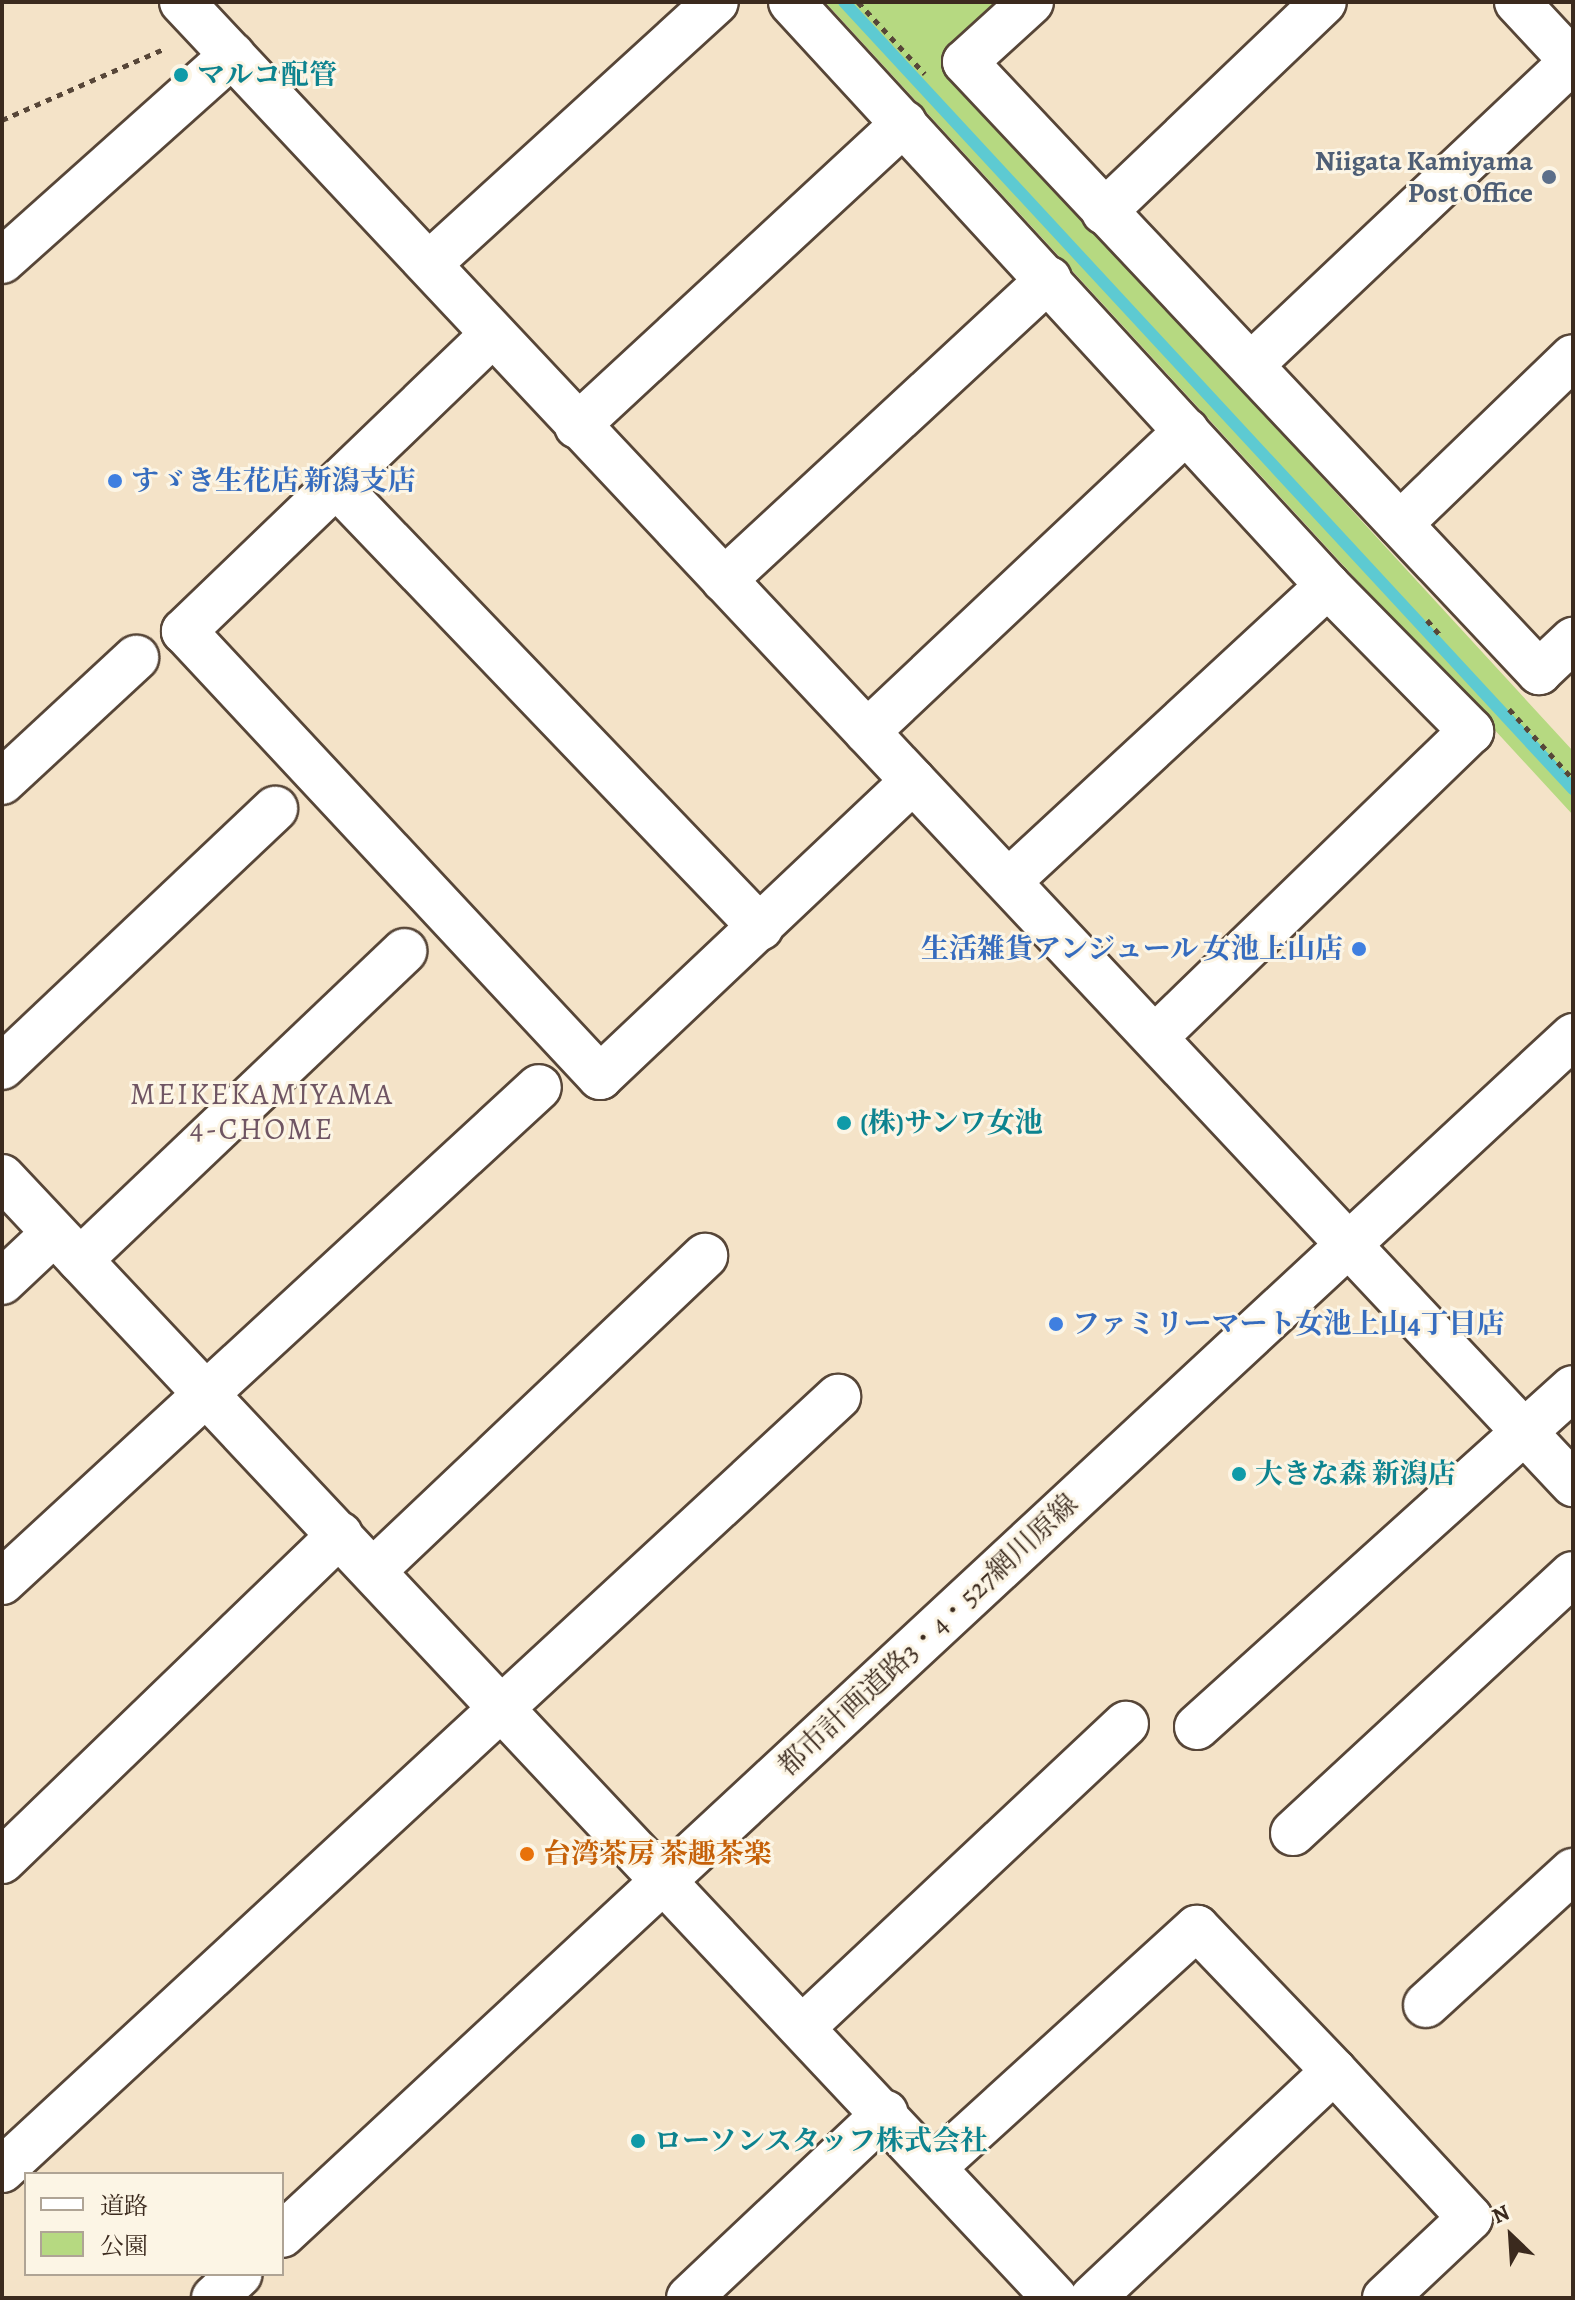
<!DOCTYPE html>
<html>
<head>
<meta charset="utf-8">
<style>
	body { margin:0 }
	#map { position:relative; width:1575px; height:2300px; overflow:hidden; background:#f4e3c8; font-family:Alegreya,"Noto Serif JP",serif }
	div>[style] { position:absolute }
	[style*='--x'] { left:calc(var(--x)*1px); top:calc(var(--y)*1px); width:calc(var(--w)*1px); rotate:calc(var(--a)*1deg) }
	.green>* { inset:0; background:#b6d981 }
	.stream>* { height:12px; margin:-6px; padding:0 6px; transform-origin:6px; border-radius:6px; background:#5dcad2 }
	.path>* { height:5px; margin-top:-2.5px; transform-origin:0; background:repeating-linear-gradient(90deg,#574638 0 6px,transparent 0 12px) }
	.roads { filter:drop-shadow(2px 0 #574638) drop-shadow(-2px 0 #574638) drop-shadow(0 2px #574638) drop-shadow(0 -2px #574638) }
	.minor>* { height:44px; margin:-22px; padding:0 22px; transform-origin:22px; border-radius:22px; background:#fff }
	.dots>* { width:22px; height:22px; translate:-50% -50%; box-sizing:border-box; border:4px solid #fcf5e5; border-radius:50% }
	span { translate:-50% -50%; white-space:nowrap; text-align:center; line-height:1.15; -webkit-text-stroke:6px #fcf5e5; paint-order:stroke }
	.culture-label { font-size:28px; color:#0d838f; font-weight:700 }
	.left { translate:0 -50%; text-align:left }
	.service-label { font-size:28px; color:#4e5e75; font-weight:700 }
	.right { translate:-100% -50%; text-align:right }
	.shop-label { font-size:28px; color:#366cbe; font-weight:700 }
	.street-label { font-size:28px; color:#3b2a1e }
	.food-label { font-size:28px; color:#c56008; font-weight:700 }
	.neighbourhood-label { font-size:30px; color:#6f5563; letter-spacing:2px }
	.frame { position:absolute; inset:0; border:4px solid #3b2a1e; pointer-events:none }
	.legend { position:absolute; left:24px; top:2172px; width:260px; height:104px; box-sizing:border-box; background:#fcf5e5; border:2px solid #afa495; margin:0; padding:10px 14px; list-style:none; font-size:24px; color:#3b2a1e }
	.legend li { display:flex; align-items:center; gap:16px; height:40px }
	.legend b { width:40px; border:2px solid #afa495 }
	.north { position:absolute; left:1471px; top:2196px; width:80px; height:80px; -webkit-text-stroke:6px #fcf5e5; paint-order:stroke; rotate:335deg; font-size:22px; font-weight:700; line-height:32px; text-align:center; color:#3b2a1e }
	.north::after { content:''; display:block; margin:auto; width:28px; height:36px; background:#3b2a1e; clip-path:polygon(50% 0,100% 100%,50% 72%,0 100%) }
</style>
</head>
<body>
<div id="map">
	<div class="green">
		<div style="clip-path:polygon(825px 2px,1011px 2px,944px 66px,1573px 751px,1573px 815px)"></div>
	</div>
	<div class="stream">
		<div style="--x:844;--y:2;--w:1073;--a:47.19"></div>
	</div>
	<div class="path">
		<div style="--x:858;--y:2;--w:98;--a:47.1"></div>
		<div style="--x:2;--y:120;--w:179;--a:-23.7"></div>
		<div style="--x:1427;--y:620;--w:23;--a:49"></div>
		<div style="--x:1509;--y:709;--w:95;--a:47.6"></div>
	</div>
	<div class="roads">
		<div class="minor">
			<div style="--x:182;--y:2;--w:2033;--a:46.81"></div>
			<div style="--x:791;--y:2;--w:793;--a:47.4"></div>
			<div style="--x:1328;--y:586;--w:204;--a:45.4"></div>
			<div style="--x:1471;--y:731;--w:437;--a:135.9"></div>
			<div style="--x:1031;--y:2;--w:89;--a:137.7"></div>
			<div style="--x:965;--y:62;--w:838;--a:46.74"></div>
			<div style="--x:1539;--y:672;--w:47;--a:-43.3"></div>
			<div style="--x:1517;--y:2;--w:82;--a:47"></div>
			<div style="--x:1104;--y:212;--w:304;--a:-43.7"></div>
			<div style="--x:2;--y:261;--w:309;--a:-41.8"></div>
			<div style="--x:430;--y:263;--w:387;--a:-42.4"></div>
			<div style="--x:493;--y:334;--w:429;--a:136.1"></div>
			<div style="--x:184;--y:631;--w:610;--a:46.99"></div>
			<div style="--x:600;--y:1077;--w:431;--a:-43.4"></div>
			<div style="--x:1253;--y:363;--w:439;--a:-43.4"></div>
			<div style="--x:577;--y:426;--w:446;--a:-42.8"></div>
			<div style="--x:337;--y:486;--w:612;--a:46.19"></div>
			<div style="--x:1400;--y:524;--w:240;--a:-44"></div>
			<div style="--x:724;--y:580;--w:443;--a:-42.8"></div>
			<div style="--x:867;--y:732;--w:439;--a:-43.3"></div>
			<div style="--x:2;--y:782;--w:183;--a:-42.8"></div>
			<div style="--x:1010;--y:880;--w:433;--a:-42.8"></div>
			<div style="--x:2;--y:1067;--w:376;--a:-43.4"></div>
			<div style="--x:2;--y:1177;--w:1538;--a:46.79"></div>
			<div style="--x:80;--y:1260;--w:448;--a:-43.6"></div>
			<div style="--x:2;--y:1282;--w:71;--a:-43.3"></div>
			<div style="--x:373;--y:1571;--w:458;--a:-43.5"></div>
			<div style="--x:2;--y:1582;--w:730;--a:-42.67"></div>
			<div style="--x:1197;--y:1727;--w:506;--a:-42.04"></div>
			<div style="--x:1293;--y:1833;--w:381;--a:-42.8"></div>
			<div style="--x:2;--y:1861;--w:470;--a:-44"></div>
			<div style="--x:1426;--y:2005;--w:199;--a:-42.4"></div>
			<div style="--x:803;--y:2027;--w:443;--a:-43.2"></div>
			<div style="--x:1334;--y:2071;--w:200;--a:47.2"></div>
			<div style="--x:1470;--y:2218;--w:117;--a:136.7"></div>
			<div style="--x:935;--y:2166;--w:354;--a:-42.3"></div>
			<div style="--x:1197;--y:1928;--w:198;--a:46.2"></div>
			<div style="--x:1334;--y:2071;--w:332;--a:136.8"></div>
			<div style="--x:2;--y:2170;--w:1139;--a:-42.76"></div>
			<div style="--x:282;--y:2235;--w:1762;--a:-42.88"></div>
			<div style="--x:214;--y:2298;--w:35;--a:-43"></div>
			<div style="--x:689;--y:2298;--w:270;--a:-43.3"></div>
		</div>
	</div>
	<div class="dots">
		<div style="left:181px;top:75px;background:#0f9aa8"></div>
		<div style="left:1549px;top:177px;background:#5c6f8a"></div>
		<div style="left:115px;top:481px;background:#3f7fe0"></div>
		<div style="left:1359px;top:949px;background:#3f7fe0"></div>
		<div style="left:844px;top:1123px;background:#0f9aa8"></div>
		<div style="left:1056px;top:1324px;background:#3f7fe0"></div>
		<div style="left:1239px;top:1474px;background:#0f9aa8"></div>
		<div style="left:527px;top:1854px;background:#e8710a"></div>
		<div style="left:638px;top:2141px;background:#0f9aa8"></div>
	</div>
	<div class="culture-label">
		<span class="left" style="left:197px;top:75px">マルコ配管</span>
		<span class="left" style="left:860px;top:1123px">(株)サンワ女池</span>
		<span class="left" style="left:1255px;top:1474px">大きな森 新潟店</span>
		<span class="left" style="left:654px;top:2141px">ローソンスタッフ株式会社</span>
	</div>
	<div class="service-label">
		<span class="right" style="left:1533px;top:177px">Niigata Kamiyama<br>Post Office</span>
	</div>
	<div class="shop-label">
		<span class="left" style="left:131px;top:481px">すゞき生花店 新潟支店</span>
		<span class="right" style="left:1343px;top:949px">生活雑貨アンジュール 女池上山店</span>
		<span class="left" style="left:1072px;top:1324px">ファミリーマート女池上山4丁目店</span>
	</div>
	<div class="street-label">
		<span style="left:928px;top:1635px;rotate:-43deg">都市計画道路3・4・527網川原線</span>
	</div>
	<div class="food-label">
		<span class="left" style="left:543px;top:1854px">台湾茶房 茶趣茶楽</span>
	</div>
	<div class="neighbourhood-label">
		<span style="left:262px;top:1111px">MEIKEKAMIYAMA<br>4-CHOME</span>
	</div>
	<div class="frame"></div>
	<ul class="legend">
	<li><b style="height:10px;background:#fff"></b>道路</li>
	<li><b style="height:22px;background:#b6d981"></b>公園</li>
	</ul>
	<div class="north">N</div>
</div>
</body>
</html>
